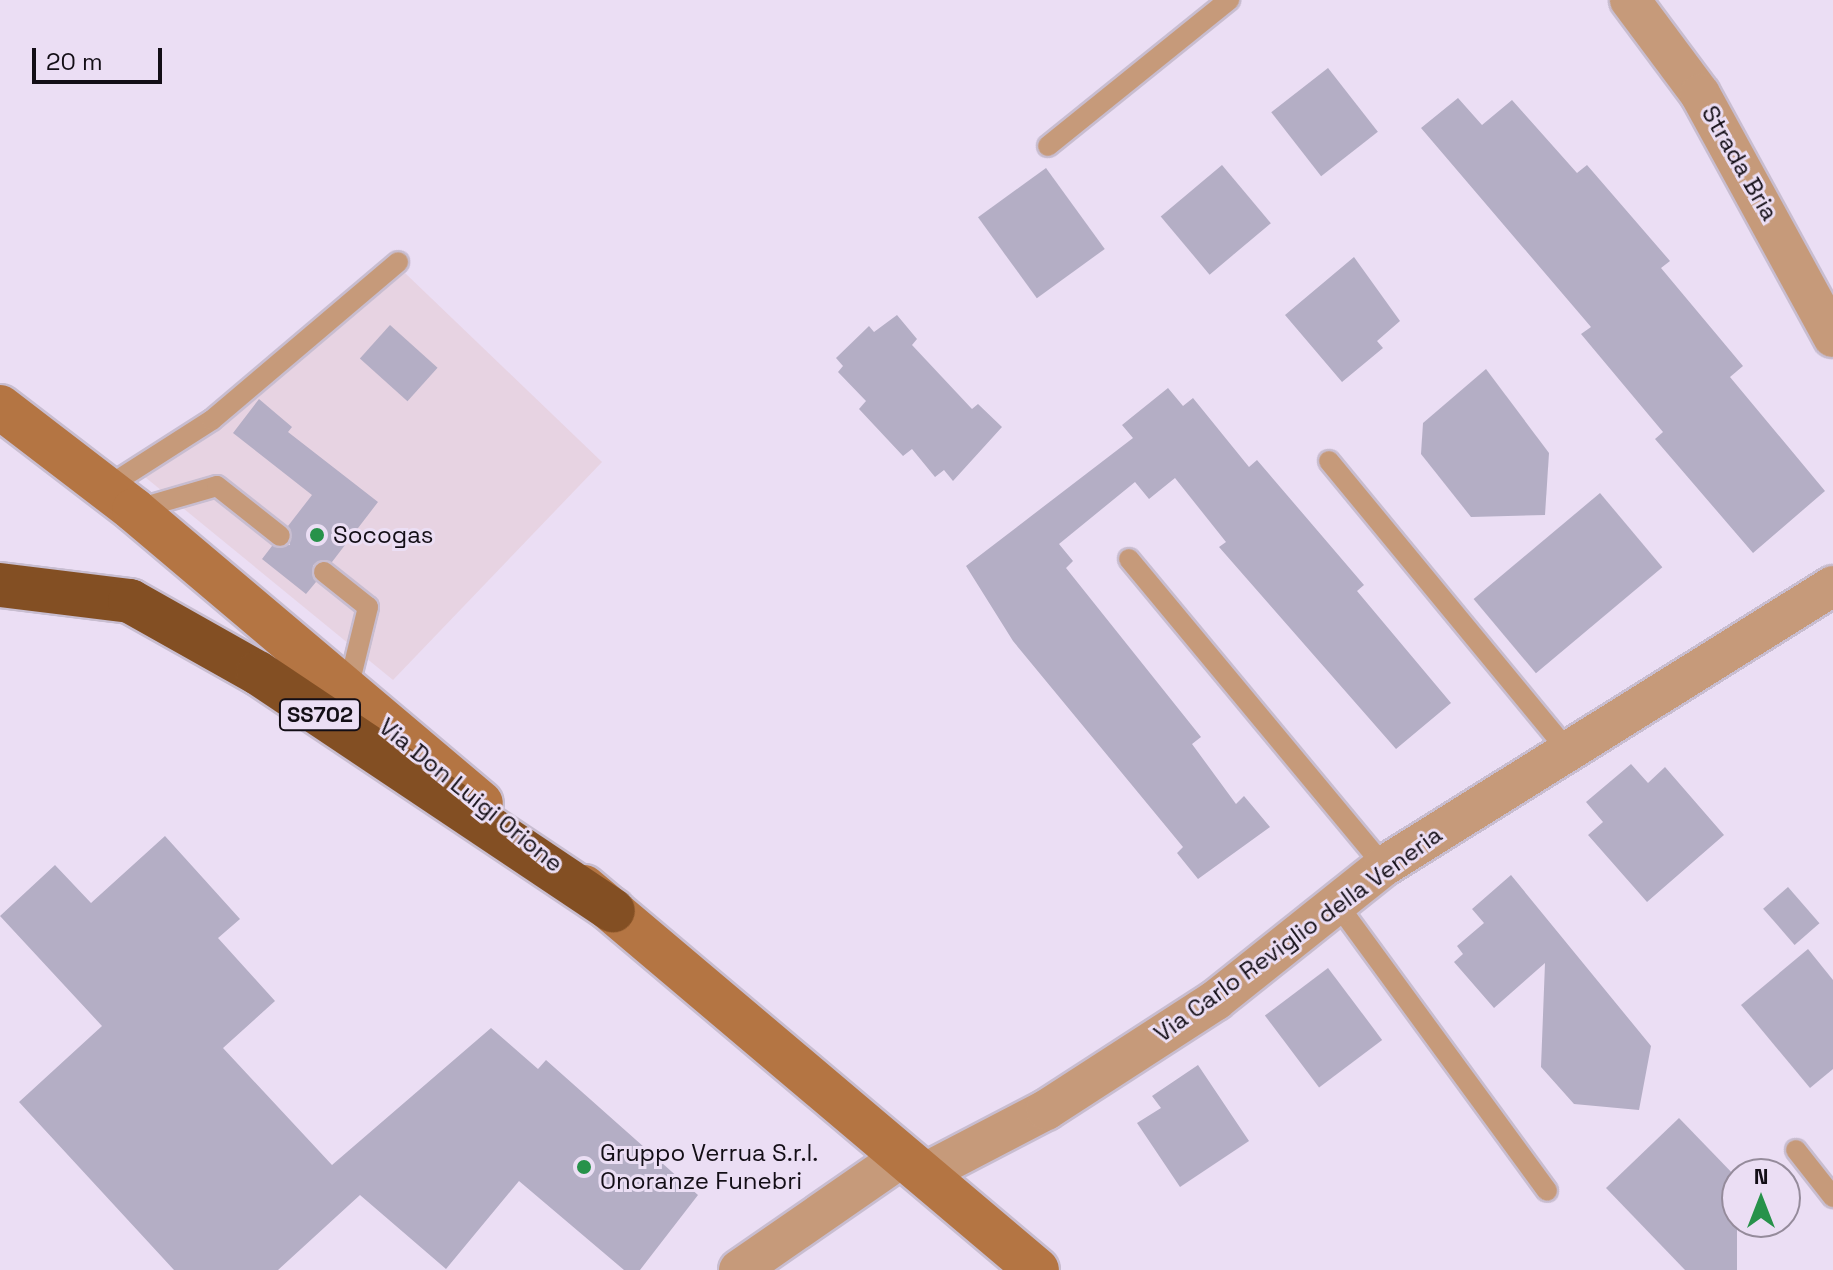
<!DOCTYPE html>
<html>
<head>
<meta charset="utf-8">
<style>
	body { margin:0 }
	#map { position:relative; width:1833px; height:1270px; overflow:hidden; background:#ebdef4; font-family:"Space Grotesk",sans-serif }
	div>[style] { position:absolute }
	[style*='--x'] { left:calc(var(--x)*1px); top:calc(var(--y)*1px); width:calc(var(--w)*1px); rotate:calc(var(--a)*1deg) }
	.commercial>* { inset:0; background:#e7d3e2 }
	.building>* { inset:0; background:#b4aec5; transform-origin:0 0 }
	.roads { filter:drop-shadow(2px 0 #c8bdd0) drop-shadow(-2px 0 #c8bdd0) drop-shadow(0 2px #c8bdd0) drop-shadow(0 -2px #c8bdd0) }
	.lane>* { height:20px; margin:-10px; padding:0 10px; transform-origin:10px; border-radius:10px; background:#c69a7a }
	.street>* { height:40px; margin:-20px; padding:0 20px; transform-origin:20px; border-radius:20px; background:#c69a7a }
	.secondary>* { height:44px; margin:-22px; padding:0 22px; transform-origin:22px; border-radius:22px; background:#b47543 }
	.highway>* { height:44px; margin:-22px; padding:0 22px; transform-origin:22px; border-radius:22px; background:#834f23 }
	.dots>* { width:22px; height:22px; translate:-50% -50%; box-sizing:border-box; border:4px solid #ebdef4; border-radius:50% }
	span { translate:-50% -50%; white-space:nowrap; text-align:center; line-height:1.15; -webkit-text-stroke:6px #ebdef4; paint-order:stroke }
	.shield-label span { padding:2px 6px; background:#ebdef4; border:2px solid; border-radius:6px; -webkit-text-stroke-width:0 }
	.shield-label { font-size:22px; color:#130e16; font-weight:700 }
	.street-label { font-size:24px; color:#130e16 }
	.poi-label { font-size:24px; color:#130e16 }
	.left { translate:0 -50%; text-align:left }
	.north { position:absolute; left:1721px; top:1158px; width:80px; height:80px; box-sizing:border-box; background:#ebdef4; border:2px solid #958b9b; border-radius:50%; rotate:0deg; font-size:22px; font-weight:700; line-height:32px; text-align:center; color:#130e16 }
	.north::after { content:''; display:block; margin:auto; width:28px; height:36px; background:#27924a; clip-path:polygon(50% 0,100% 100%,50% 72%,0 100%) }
	.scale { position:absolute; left:32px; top:48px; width:130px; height:36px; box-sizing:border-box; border:4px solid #130e16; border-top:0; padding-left:10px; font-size:24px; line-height:28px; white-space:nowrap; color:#130e16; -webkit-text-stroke:6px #ebdef4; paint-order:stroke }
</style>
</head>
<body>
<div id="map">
	<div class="commercial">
		<div style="clip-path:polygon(405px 273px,602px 462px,393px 680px,145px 477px)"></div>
	</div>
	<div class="building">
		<div style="left:1328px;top:68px;width:81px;height:72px;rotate:52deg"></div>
		<div style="clip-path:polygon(1458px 98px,1482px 125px,1512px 100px,1577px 173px,1587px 165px,1670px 261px,1661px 268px,1743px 366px,1730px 377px,1825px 491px,1753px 553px,1655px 439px,1663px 432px,1581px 334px,1591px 327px,1421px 128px)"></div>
		<div style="left:1222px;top:165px;width:76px;height:80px;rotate:50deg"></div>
		<div style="left:1046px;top:168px;width:100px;height:84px;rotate:54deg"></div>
		<div style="clip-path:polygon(1354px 257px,1400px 321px,1377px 341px,1383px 348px,1342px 382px,1285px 315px)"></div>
		<div style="clip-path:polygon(897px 315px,917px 339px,912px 345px,972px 409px,978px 404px,1002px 427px,953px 481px,944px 470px,935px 477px,912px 449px,903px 456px,859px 409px,866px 401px,838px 372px,843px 366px,836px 358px,869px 326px,874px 332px)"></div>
		<div style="left:390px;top:325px;width:64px;height:45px;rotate:42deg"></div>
		<div style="clip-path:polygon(1486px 369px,1549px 453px,1545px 515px,1471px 517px,1421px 454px,1423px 423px)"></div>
		<div style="clip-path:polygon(1168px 388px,1183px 406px,1193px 398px,1249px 467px,1257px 460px,1364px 585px,1357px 591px,1451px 703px,1396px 749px,1219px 547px,1226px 542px,1175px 478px,1149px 499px,1135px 482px,1059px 544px,1073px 561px,1066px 568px,1201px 737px,1192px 744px,1236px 804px,1244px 796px,1270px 827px,1198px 879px,1177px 853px,1183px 847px,1013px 641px,966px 566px,1133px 438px,1122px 425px)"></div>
		<div style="clip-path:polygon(259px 399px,292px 427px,288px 432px,378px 502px,332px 562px,313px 565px,316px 582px,306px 594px,262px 559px,272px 546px,290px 545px,288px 526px,312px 495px,233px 433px)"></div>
		<div style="left:1600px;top:493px;width:97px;height:165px;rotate:50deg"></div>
		<div style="clip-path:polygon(1631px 764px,1648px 783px,1665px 767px,1724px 835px,1647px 902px,1588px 835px,1603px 822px,1586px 802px)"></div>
		<div style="clip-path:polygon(165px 836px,240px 919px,218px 938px,275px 1001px,223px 1048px,332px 1165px,491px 1028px,538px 1069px,546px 1060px,698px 1195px,640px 1270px,624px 1270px,519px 1181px,446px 1269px,360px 1195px,278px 1270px,174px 1270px,19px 1102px,102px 1026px,0 916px,55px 865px,91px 903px)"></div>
		<div style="clip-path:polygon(1511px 875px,1651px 1046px,1639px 1110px,1574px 1104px,1541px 1067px,1545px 963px,1494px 1008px,1454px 962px,1463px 954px,1457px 946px,1484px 923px,1472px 909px)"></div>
		<div style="left:1788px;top:887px;width:48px;height:33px;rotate:49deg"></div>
		<div style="clip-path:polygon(1808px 949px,1833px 980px,1833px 1069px,1810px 1088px,1741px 1005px)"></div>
		<div style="left:1328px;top:968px;width:90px;height:79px;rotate:53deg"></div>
		<div style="clip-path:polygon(1198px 1065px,1249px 1141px,1180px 1187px,1137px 1123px,1161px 1108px,1152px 1096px)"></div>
		<div style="clip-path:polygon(1679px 1118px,1737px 1178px,1737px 1270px,1685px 1270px,1606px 1188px)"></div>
	</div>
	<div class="roads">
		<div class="lane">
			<div style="--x:1048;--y:146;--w:233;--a:-38.9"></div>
			<div style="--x:1329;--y:461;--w:371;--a:50.5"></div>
			<div style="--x:104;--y:489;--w:128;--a:-32.6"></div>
			<div style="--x:212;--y:420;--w:244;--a:-40.3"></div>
			<div style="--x:134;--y:510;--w:86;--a:-16.1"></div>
			<div style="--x:217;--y:486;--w:80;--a:38.4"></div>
			<div style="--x:1129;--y:559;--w:399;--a:50.3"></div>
			<div style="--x:324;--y:572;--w:56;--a:38.5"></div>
			<div style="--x:368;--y:607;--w:89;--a:103.7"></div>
			<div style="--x:1335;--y:901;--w:359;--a:53.8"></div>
			<div style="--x:1796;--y:1150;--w:60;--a:51.8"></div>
		</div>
		<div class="street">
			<div style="--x:1630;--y:0;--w:117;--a:53.3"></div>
			<div style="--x:1700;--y:94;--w:277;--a:61.3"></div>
			<div style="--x:923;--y:1174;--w:139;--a:-27.5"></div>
			<div style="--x:1046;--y:1110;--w:202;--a:-32.9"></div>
			<div style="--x:1216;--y:1000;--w:215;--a:-38.6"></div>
			<div style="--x:1384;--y:866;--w:529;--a:-31.95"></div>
			<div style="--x:739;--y:1270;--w:198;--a:-34.7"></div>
		</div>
		<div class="secondary">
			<div style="--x:0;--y:407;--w:169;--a:37.5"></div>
			<div style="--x:134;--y:510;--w:454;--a:40.2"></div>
			<div style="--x:584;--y:887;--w:593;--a:40.21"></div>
		</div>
		<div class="highway">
			<div style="--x:0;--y:585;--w:131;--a:7"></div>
			<div style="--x:130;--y:601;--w:147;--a:29.4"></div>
			<div style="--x:258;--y:673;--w:427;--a:33.8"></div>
		</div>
	</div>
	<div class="dots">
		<div style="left:317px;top:535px;background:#27924a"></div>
		<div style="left:584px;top:1167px;background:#27924a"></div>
	</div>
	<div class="shield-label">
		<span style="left:320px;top:715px">SS702</span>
	</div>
	<div class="street-label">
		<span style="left:1740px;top:163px;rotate:60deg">Strada Bria</span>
		<span style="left:471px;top:795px;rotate:39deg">Via Don Luigi Orione</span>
		<span style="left:1298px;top:934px;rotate:-36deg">Via Carlo Reviglio della Veneria</span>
	</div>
	<div class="poi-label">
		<span class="left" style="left:333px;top:535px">Socogas</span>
		<span class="left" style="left:600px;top:1167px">Gruppo Verrua S.r.l.<br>Onoranze Funebri</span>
	</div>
	<div class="north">N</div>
	<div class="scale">20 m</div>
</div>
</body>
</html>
